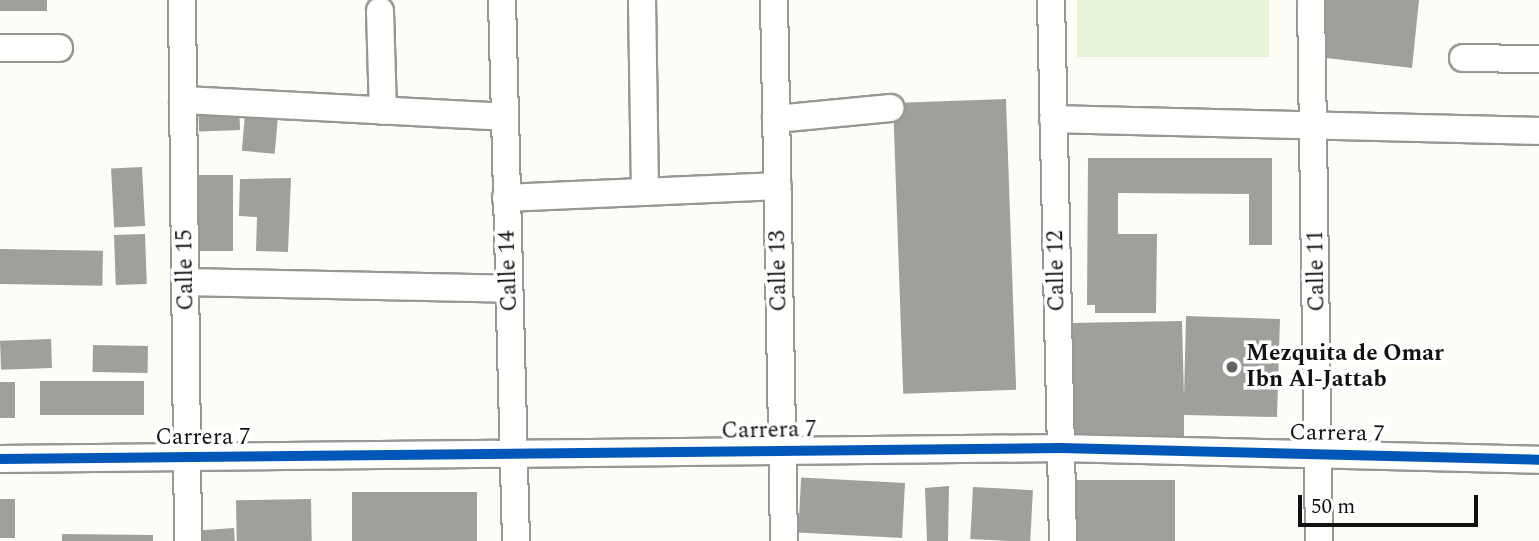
<!DOCTYPE html>
<html>
<head>
<meta charset="utf-8">
<style>
	body { margin:0 }
	#map { position:relative; width:1539px; height:541px; overflow:hidden; background:#fdfcf7; font-family:Spectral,serif }
	div>[style] { position:absolute }
	[style*='--x'] { left:calc(var(--x)*1px); top:calc(var(--y)*1px); width:calc(var(--w)*1px); rotate:calc(var(--a)*1deg) }
	.green>* { inset:0; background:#e7f3d7; transform-origin:0 0 }
	.building>* { inset:0; background:#a19f9c; transform-origin:0 0 }
	.roads { filter:drop-shadow(2px 0 #979795) drop-shadow(-2px 0 #979795) drop-shadow(0 2px #979795) drop-shadow(0 -2px #979795) }
	.minor>* { height:26px; margin:-13px; padding:0 13px; transform-origin:13px; border-radius:13px; background:#fffffe }
	.cycleway>* { height:10px; margin:-5px; padding:0 5px; transform-origin:5px; border-radius:5px; background:#0057b8 }
	.dots>* { width:19px; height:19px; translate:-50% -50%; box-sizing:border-box; border:4px solid #fff; border-radius:50% }
	span { translate:-50% -50%; white-space:nowrap; text-align:center; line-height:1.15; -webkit-text-stroke:7px #fff; paint-order:stroke }
	.street-label { font-size:23px; color:#111 }
	.poi-label { font-size:23px; color:#111; font-weight:700 }
	.left { translate:0 -50%; text-align:left }
	.scale { position:absolute; left:1298px; top:495px; width:180px; height:32px; box-sizing:border-box; border:4px solid #111; border-top:0; padding-left:9px; font-size:21px; line-height:24px; white-space:nowrap; color:#111; -webkit-text-stroke:5px #fff; paint-order:stroke }
</style>
</head>
<body>
<div id="map">
	<div class="green">
		<div style="left:1077px;top:0;width:192px;height:57px"></div>
	</div>
	<div class="building">
		<div style="left:0;top:0;width:47px;height:11px"></div>
		<div style="clip-path:polygon(1312px 0,1419px 0,1412px 68px,1309px 56px)"></div>
		<div style="left:1006px;top:99px;width:291px;height:113px;rotate:88deg"></div>
		<div style="left:239px;top:100px;width:30px;height:41px;rotate:88deg"></div>
		<div style="left:246px;top:103px;width:33px;height:48px;rotate:5deg"></div>
		<div style="clip-path:polygon(1088px 158px,1272px 158px,1272px 245px,1249px 245px,1249px 194px,1118px 193px,1118px 234px,1157px 234px,1156px 313px,1095px 313px,1095px 305px,1087px 305px)"></div>
		<div style="left:142px;top:167px;width:59px;height:31px;rotate:87deg"></div>
		<div style="left:195px;top:175px;width:38px;height:76px"></div>
		<div style="clip-path:polygon(291px 178px,288px 252px,256px 251px,257px 217px,239px 216px,240px 179px)"></div>
		<div style="left:145px;top:234px;width:50px;height:31px;rotate:88deg"></div>
		<div style="left:0;top:249px;width:103px;height:35px;rotate:1deg"></div>
		<div style="clip-path:polygon(1186px 316px,1280px 319px,1277px 417px,1184px 415px,1184px 436px,1071px 438px,1069px 323px,1182px 321px,1184px 397px)"></div>
		<div style="left:51px;top:339px;width:29px;height:51px;rotate:88deg"></div>
		<div style="left:93px;top:345px;width:55px;height:27px;rotate:1deg"></div>
		<div style="left:144px;top:381px;width:34px;height:104px;rotate:90deg"></div>
		<div style="left:0;top:382px;width:15px;height:36px"></div>
		<div style="left:1075px;top:480px;width:100px;height:61px"></div>
		<div style="left:905px;top:483px;width:55px;height:104px;rotate:93deg"></div>
		<div style="clip-path:polygon(949px 486px,948px 541px,927px 541px,925px 488px)"></div>
		<div style="left:973px;top:487px;width:60px;height:52px;rotate:3deg"></div>
		<div style="left:352px;top:492px;width:125px;height:49px"></div>
		<div style="left:0;top:499px;width:15px;height:39px"></div>
		<div style="left:311px;top:499px;width:42px;height:75px;rotate:89deg"></div>
		<div style="left:234px;top:528px;width:13px;height:33px;rotate:86deg"></div>
		<div style="clip-path:polygon(62px 534px,153px 535px,153px 541px,62px 541px)"></div>
	</div>
	<div class="roads">
		<div class="minor">
			<div style="--x:182;--y:0;--w:541;--a:89.36"></div>
			<div style="--x:502;--y:0;--w:541;--a:88.52"></div>
			<div style="--x:642;--y:0;--w:192;--a:89.1"></div>
			<div style="--x:774;--y:0;--w:541;--a:88.94"></div>
			<div style="--x:1051;--y:0;--w:541;--a:88.73"></div>
			<div style="--x:1311;--y:0;--w:541;--a:89.15"></div>
			<div style="--x:380;--y:11;--w:100;--a:88.3"></div>
			<div style="--x:0;--y:48;--w:59;--a:0"></div>
			<div style="--x:1463;--y:58;--w:76;--a:0.8"></div>
			<div style="--x:183;--y:100;--w:322;--a:3"></div>
			<div style="--x:776;--y:119;--w:115;--a:-5.5"></div>
			<div style="--x:1053;--y:119;--w:486;--a:1.4"></div>
			<div style="--x:506;--y:198;--w:272;--a:-2.5"></div>
			<div style="--x:186;--y:282;--w:323;--a:1.2"></div>
			<div style="--x:0;--y:459;--w:1060;--a:-0.59"></div>
			<div style="--x:1060;--y:448;--w:479;--a:1.4"></div>
		</div>
	</div>
	<div class="cycleway">
		<div style="--x:0;--y:459;--w:1060;--a:-0.59"></div>
		<div style="--x:1060;--y:448;--w:479;--a:1.4"></div>
	</div>
	<div class="dots">
		<div style="left:1232px;top:367px;background:#646362"></div>
	</div>
	<div class="street-label">
		<span style="left:186px;top:270px;rotate:-91deg">Calle 15</span>
		<span style="left:509px;top:271px;rotate:-92deg">Calle 14</span>
		<span style="left:779px;top:271px;rotate:-91deg">Calle 13</span>
		<span style="left:1057px;top:271px;rotate:-91deg">Calle 12</span>
		<span style="left:1317px;top:271px;rotate:-91deg">Calle 11</span>
		<span style="left:769px;top:431px;rotate:-1deg">Carrera 7</span>
		<span style="left:1337px;top:434px;rotate:1deg">Carrera 7</span>
		<span style="left:203px;top:438px">Carrera 7</span>
	</div>
	<div class="poi-label">
		<span class="left" style="left:1246px;top:367px">Mezquita de Omar<br>Ibn Al-Jattab</span>
	</div>
	<div class="scale">50 m</div>
</div>
</body>
</html>
